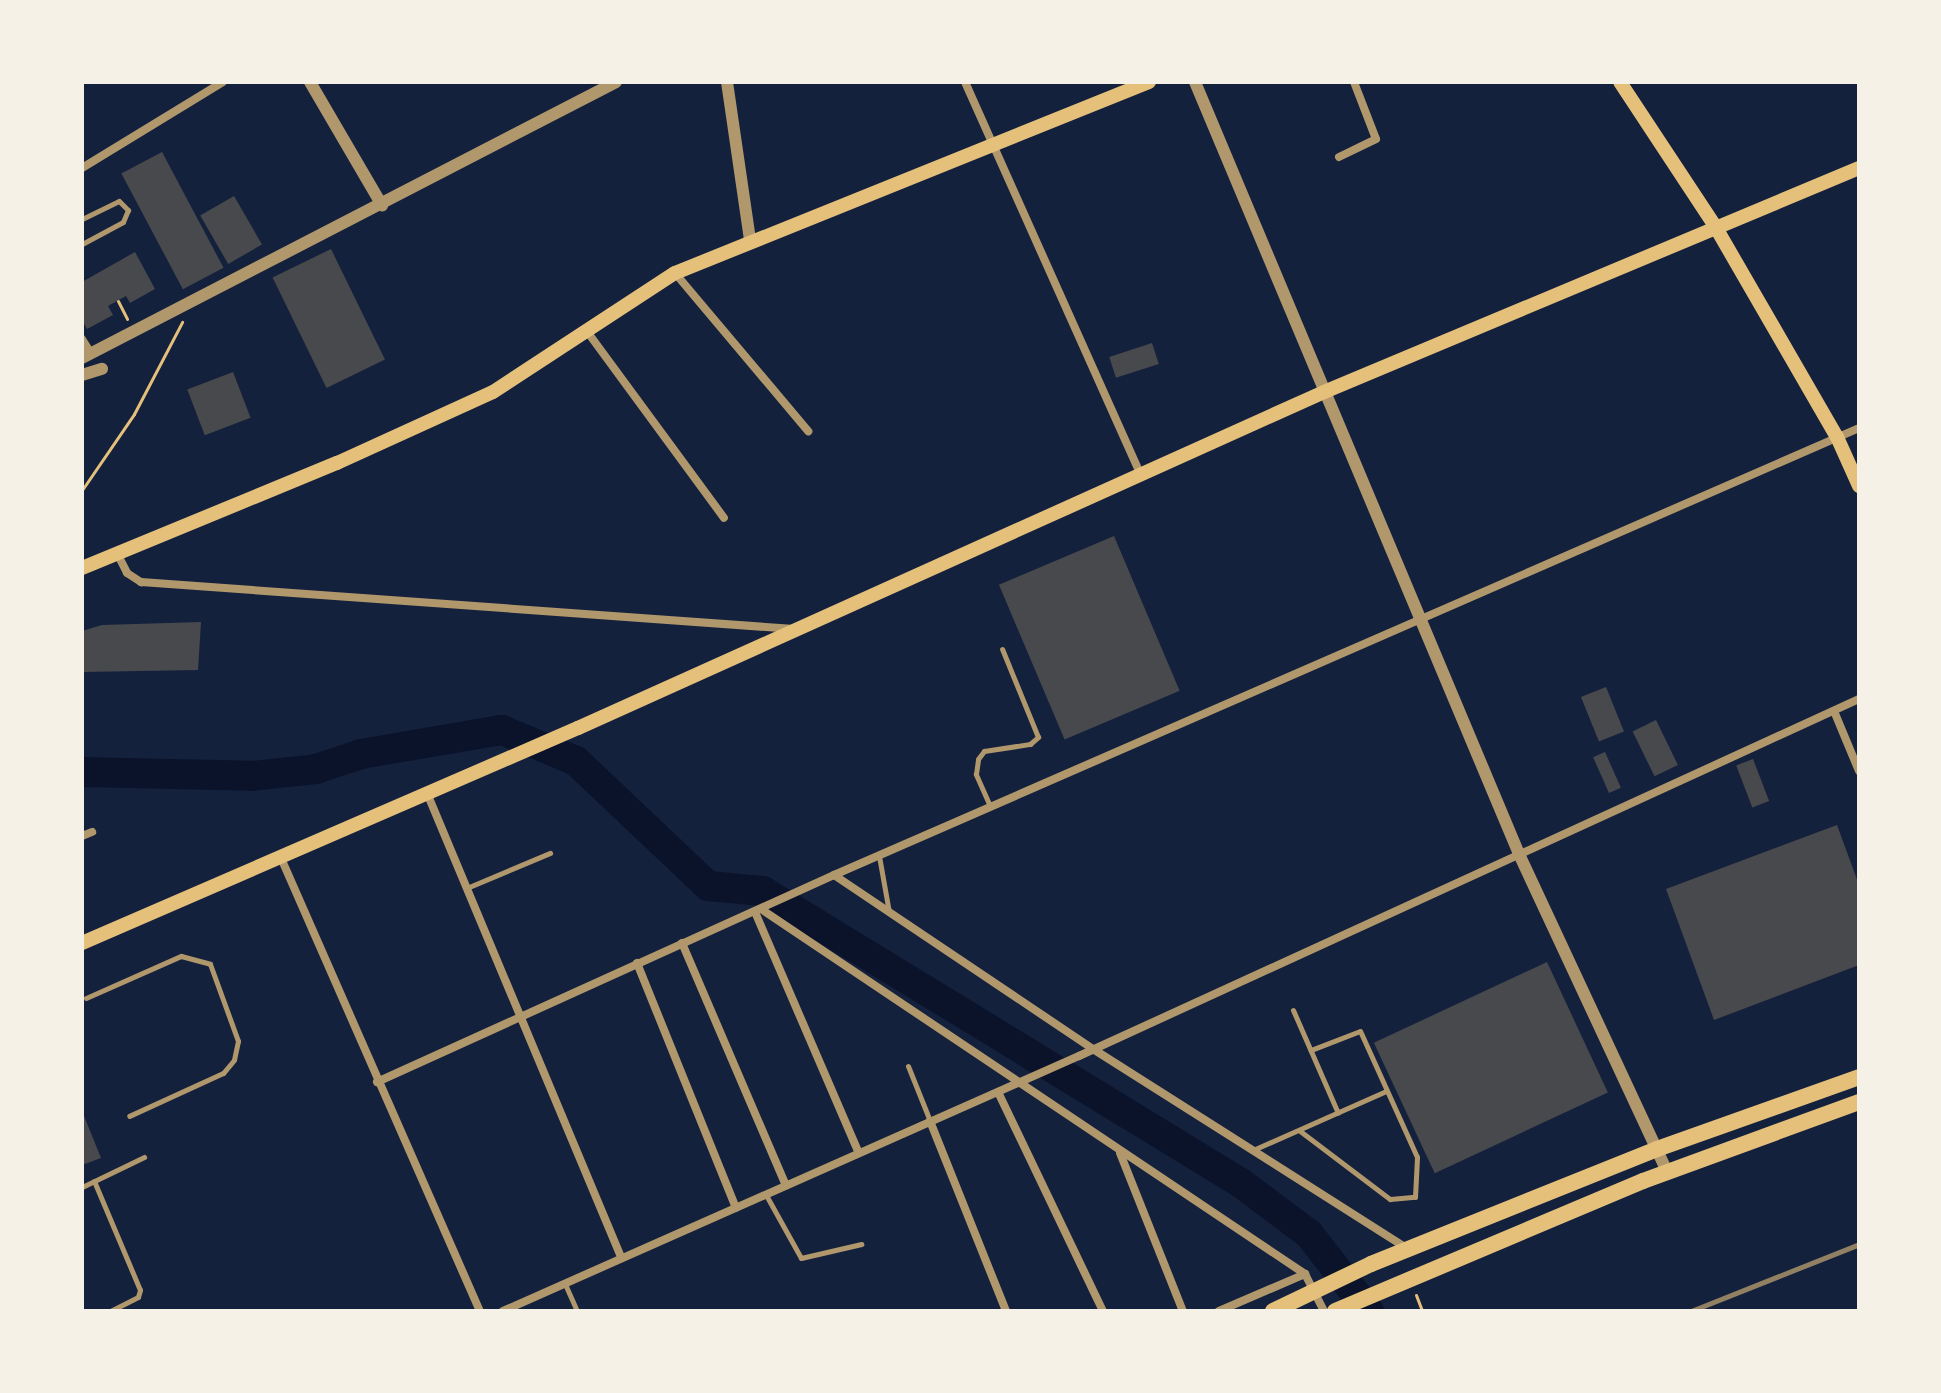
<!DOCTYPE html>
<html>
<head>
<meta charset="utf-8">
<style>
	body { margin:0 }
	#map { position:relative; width:1941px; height:1393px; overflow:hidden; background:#14213d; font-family:Mulish,sans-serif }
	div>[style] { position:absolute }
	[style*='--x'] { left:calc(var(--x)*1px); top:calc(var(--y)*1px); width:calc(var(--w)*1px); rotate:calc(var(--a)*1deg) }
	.river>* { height:30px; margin:-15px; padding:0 15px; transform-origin:15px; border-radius:15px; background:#0b132b }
	.building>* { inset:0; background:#48494c; transform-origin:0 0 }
	.path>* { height:3px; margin:-1.5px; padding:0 1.5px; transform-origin:1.5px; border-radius:1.5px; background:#e5c07b }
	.service>* { height:5px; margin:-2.5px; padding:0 2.5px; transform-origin:2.5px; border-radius:2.5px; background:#b1986c }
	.minor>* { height:8px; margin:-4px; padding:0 4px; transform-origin:4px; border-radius:4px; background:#b1986c }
	.tertiary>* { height:12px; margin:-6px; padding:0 6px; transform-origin:6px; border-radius:6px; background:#b1986c }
	.secondary>* { height:14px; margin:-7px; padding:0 7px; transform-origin:7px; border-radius:7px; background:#e5c07b }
	.primary>* { height:16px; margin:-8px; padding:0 8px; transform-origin:8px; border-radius:8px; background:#e5c07b }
	.rail>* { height:5px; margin:-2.5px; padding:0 2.5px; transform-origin:2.5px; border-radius:2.5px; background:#918062 }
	span { translate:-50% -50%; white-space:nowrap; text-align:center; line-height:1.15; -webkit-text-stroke:6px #f6f1e7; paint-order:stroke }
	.frame { position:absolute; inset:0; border:84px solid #f6f1e7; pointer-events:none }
</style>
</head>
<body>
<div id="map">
	<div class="river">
		<div style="--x:82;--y:772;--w:170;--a:1.3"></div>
		<div style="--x:252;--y:776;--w:64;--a:-6.2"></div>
		<div style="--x:316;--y:769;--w:47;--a:-18.4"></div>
		<div style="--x:361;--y:754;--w:143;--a:-9.7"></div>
		<div style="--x:502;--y:730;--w:80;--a:22.7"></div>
		<div style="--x:576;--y:761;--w:182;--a:43.4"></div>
		<div style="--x:708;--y:886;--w:55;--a:5.2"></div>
		<div style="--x:763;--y:891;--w:560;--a:31.42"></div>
		<div style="--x:1241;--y:1183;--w:85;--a:36.9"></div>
		<div style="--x:1309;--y:1234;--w:98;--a:52.1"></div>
	</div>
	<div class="building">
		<div style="left:162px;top:152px;width:131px;height:46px;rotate:62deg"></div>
		<div style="left:234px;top:196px;width:56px;height:39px;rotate:60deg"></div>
		<div style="left:331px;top:249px;width:123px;height:65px;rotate:64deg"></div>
		<div style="clip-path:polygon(135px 252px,155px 289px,130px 303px,126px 296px,108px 306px,113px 315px,87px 329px,82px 320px,82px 282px)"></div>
		<div style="left:1152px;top:343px;width:22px;height:45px;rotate:72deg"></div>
		<div style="left:233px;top:372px;width:49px;height:49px;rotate:69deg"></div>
		<div style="left:1114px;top:536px;width:168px;height:125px;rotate:67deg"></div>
		<div style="clip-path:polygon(201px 622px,198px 670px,82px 672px,82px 631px,102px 625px)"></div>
		<div style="left:1606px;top:687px;width:48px;height:27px;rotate:68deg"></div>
		<div style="left:1656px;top:720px;width:50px;height:26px;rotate:64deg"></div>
		<div style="left:1605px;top:752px;width:39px;height:13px;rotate:66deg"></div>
		<div style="left:1753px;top:759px;width:45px;height:18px;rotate:69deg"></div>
		<div style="clip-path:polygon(1837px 825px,1859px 885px,1859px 965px,1714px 1020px,1666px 889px)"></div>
		<div style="left:1547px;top:962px;width:144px;height:191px;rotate:65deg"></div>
		<div style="clip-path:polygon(82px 1111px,101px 1158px,82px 1165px)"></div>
	</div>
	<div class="path">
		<div style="--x:118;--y:301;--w:20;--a:63"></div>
		<div style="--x:82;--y:490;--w:92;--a:-55.6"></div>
		<div style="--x:134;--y:414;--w:104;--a:-62.4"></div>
		<div style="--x:1416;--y:1295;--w:17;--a:69"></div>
	</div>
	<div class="service">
		<div style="--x:82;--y:219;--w:41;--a:-25.9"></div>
		<div style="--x:119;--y:201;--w:13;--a:45"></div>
		<div style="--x:128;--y:210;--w:13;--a:113"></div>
		<div style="--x:123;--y:222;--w:47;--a:151.8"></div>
		<div style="--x:990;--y:806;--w:35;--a:-114"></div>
		<div style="--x:976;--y:774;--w:15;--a:-82"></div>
		<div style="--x:978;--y:759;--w:10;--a:-53"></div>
		<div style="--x:984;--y:751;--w:47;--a:-8.7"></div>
		<div style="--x:1030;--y:744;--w:11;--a:-41"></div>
		<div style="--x:1038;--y:737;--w:95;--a:-112.2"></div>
		<div style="--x:879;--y:856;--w:57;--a:79.9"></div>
		<div style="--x:469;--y:887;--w:88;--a:-22.8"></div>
		<div style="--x:86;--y:998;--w:104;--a:-23.9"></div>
		<div style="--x:181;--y:956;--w:30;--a:15"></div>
		<div style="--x:210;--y:964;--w:82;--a:70"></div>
		<div style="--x:238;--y:1041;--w:19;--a:102"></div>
		<div style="--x:234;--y:1060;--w:17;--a:130"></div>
		<div style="--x:223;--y:1073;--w:103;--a:155.4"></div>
		<div style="--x:1293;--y:1010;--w:112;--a:66.4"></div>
		<div style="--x:908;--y:1066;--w:59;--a:68.2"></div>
		<div style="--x:1300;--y:1131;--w:113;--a:37.1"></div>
		<div style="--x:1390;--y:1199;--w:25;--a:-5"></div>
		<div style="--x:1415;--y:1197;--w:40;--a:-87.1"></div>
		<div style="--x:1417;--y:1157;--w:138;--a:-114.3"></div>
		<div style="--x:1360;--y:1031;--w:53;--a:158.8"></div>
		<div style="--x:1253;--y:1150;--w:145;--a:-23.9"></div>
		<div style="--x:94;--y:1181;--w:118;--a:67.1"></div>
		<div style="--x:140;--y:1290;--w:7;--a:106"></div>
		<div style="--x:138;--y:1297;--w:31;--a:153"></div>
		<div style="--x:82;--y:1187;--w:69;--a:-25.8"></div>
		<div style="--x:766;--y:1195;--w:72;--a:60.9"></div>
		<div style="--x:801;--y:1258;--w:62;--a:-13.1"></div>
		<div style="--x:565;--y:1284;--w:30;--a:66"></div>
	</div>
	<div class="minor">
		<div style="--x:965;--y:82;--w:431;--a:65.9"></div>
		<div style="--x:1339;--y:157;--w:41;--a:-25.9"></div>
		<div style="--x:1376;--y:139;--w:61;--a:-111.1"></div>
		<div style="--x:82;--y:168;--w:165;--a:-31.4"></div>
		<div style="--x:675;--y:273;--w:207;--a:49.9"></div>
		<div style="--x:586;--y:330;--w:233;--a:53.7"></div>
		<div style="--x:82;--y:339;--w:15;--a:58"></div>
		<div style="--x:118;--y:555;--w:20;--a:63"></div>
		<div style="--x:127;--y:573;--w:17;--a:33"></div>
		<div style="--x:141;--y:582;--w:655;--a:4.12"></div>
		<div style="--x:1834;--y:711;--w:65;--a:67.4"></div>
		<div style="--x:427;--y:793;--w:503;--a:67.31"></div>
		<div style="--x:82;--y:836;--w:11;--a:-22"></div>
		<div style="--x:281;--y:858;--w:495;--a:66.3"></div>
		<div style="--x:834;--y:875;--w:312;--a:33.9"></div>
		<div style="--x:1093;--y:1049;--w:371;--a:32.4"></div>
		<div style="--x:761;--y:909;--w:655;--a:33.86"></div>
		<div style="--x:1305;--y:1274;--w:42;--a:62.8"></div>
		<div style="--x:755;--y:912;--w:262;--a:66.7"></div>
		<div style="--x:682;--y:943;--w:264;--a:66.8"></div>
		<div style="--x:637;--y:963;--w:264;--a:68"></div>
		<div style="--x:377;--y:1082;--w:502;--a:-24.37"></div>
		<div style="--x:834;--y:875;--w:1118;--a:-23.56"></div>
		<div style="--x:998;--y:1092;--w:243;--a:64.4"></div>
		<div style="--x:930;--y:1121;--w:205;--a:68.2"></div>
		<div style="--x:1120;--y:1153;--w:170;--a:68.3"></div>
		<div style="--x:503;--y:1311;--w:630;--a:-23.88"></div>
		<div style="--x:1079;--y:1056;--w:858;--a:-24.59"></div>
		<div style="--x:1219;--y:1311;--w:94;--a:-23.3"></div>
	</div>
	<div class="tertiary">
		<div style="--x:310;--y:82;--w:143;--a:59.7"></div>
		<div style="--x:727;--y:82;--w:159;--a:81.7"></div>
		<div style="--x:1195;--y:82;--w:837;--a:67.23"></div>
		<div style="--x:1519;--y:854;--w:350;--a:65"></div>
		<div style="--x:82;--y:358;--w:601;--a:-27.33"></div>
		<div style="--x:82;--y:375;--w:21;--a:-17"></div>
	</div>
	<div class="secondary">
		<div style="--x:1620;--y:82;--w:173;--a:56.6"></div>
		<div style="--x:1715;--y:226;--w:244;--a:60"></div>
		<div style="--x:1837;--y:437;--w:54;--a:65.8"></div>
		<div style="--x:82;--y:568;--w:276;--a:-22.4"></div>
		<div style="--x:337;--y:463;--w:171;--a:-24.5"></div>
		<div style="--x:493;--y:392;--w:217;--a:-33.2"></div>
		<div style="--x:675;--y:273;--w:511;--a:-21.95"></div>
		<div style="--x:82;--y:943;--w:541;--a:-23.44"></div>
		<div style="--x:578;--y:728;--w:818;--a:-24.25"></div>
		<div style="--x:1324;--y:392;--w:580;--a:-22.72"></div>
	</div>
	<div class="primary">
		<div style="--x:1273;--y:1311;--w:109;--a:-25.6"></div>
		<div style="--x:1371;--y:1264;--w:308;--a:-21.9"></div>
		<div style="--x:1657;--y:1149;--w:214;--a:-19.6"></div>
		<div style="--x:1335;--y:1311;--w:334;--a:-22.9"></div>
		<div style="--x:1643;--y:1181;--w:230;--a:-20.1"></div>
	</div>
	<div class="rail">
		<div style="--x:1691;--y:1311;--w:181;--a:-21.7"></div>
	</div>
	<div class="frame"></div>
</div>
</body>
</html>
